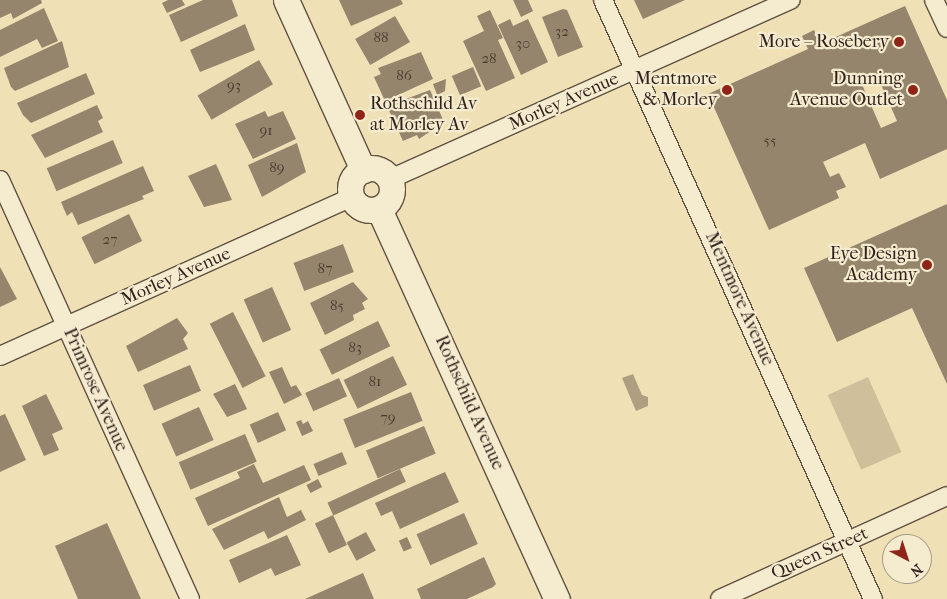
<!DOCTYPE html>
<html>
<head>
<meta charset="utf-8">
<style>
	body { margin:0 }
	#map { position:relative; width:947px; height:599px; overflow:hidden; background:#f0e0b5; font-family:"IM FELL French Canon",serif }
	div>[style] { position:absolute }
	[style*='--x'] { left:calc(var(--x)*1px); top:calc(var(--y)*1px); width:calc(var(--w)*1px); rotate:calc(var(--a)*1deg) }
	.green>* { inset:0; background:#cfc09b; transform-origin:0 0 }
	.water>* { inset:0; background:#af9f81 }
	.building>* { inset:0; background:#94856c; transform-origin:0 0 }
	.roads { filter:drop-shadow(1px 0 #605242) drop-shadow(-1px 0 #605242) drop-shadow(0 1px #605242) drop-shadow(0 -1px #605242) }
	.street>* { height:18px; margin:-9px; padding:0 9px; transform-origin:9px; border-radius:9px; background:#f5ebcf }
	.secondary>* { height:25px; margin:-12.5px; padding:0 12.5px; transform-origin:12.5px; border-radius:12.5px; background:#f5ebcf }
	.secondary>.ring { margin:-12.5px; padding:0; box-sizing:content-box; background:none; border:25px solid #f5ebcf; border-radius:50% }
	.dots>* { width:14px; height:14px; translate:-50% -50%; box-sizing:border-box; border:2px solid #f5ebcf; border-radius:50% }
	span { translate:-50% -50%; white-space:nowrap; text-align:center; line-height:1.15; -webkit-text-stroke:4.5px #f5ebcf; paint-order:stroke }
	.number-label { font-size:15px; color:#493b30 }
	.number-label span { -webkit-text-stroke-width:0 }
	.poi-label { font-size:18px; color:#30221c }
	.right { translate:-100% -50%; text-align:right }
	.left { translate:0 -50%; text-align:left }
	.street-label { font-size:18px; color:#30221c }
	.north { position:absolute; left:882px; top:534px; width:50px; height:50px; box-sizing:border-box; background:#f5ebcf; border:1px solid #a69b87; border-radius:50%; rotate:140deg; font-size:14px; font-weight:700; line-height:20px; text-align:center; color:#30221c }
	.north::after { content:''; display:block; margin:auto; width:18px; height:22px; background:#8f2418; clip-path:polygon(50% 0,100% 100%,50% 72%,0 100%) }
</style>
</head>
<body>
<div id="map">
	<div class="green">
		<div style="left:868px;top:377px;width:82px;height:44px;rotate:66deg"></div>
	</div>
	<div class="water">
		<div style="clip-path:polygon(633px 374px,642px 395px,648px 397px,648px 406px,636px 411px,622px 378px)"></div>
	</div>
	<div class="building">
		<div style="clip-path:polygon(0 0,41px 0,42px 3px,13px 19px,11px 13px,0 18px)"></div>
		<div style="clip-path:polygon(168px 0,182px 0,185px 5px,167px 13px,162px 3px)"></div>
		<div style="clip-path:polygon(203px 0,232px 0,238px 16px,181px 42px,169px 15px)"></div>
		<div style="clip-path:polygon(339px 0,401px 0,403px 4px,351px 26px)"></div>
		<div style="clip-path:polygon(513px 0,528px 0,533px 11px,521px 17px)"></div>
		<div style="clip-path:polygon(634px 0,685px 0,643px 19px)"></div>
		<div style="clip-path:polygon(evenodd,905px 6px,947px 100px,947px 149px,880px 179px,865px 143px,823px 162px,830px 177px,839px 173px,846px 187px,836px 191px,839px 198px,769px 230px,708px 94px,808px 49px,802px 36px,814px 30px,820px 44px,905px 6px,876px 73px,897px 121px,881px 128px,860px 80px,876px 73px)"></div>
		<div style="clip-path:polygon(44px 8px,58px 41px,42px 48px,37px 39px,0 57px,0 30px)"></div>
		<div style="clip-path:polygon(563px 9px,567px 10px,583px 47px,558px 57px,542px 17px)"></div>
		<div style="clip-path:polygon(490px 10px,503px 38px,498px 40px,515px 78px,486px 91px,463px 41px,484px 31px,477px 16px)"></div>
		<div style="left:395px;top:16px;width:30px;height:46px;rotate:60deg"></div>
		<div style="clip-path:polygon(510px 19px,513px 26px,528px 19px,548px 62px,521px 75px,498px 25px)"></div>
		<div style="clip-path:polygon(245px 24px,255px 50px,200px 72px,190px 50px)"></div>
		<div style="clip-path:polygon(62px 41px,69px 67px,15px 91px,11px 87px,4px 68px)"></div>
		<div style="clip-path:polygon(421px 52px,433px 79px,385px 101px,374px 77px,381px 74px,378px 68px)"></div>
		<div style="left:259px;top:60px;width:28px;height:71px;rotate:60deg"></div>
		<div style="left:473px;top:67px;width:21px;height:23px;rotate:67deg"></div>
		<div style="clip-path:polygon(86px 73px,95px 94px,31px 123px,23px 115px,17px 103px)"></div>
		<div style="clip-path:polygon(446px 79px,445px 91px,437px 95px,433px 84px)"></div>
		<div style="clip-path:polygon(430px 90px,444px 122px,419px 139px,417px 135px,403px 141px,387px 106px)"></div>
		<div style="clip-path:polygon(97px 105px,103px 118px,98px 121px,103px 132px,45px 158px,31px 135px)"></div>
		<div style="clip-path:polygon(265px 111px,268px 117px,283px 111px,296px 139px,253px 159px,235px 124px)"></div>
		<div style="left:113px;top:140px;width:25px;height:72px;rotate:67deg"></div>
		<div style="clip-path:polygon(297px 143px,306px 172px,262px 197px,248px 165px)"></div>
		<div style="clip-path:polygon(216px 164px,232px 200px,204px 207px,188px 176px)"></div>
		<div style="clip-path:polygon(143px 166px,154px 191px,142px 196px,144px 199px,78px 225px,72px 212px,67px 216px,61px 202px)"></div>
		<div style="clip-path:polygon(947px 204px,947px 384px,912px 308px,837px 342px,804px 268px)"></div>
		<div style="left:129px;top:214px;width:30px;height:53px;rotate:64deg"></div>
		<div style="left:343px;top:244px;width:30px;height:53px;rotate:69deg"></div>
		<div style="clip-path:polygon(0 267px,17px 299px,0 307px)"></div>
		<div style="clip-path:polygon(353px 282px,368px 299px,362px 303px,365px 309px,353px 315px,354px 320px,325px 335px,310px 303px)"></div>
		<div style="left:272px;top:287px;width:47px;height:31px;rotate:66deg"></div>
		<div style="left:233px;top:312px;width:72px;height:26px;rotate:63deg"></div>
		<div style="clip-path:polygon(177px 318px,188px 333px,183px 339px,188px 349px,138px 372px,126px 346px)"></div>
		<div style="left:378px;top:321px;width:28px;height:65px;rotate:64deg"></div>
		<div style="left:393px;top:356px;width:32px;height:55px;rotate:64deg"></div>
		<div style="left:190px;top:365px;width:28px;height:51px;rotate:67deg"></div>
		<div style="clip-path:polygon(282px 367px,291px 387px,296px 385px,302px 395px,284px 404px,269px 372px)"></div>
		<div style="left:339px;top:378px;width:20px;height:37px;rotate:66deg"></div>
		<div style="clip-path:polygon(235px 384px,247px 409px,227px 417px,213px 394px)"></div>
		<div style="left:411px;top:392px;width:31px;height:73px;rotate:68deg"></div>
		<div style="clip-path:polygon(46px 394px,63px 429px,52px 434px,59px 450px,44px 456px,22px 406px)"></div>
		<div style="left:199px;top:407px;width:36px;height:41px;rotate:66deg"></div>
		<div style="left:278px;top:412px;width:20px;height:31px;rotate:66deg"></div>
		<div style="clip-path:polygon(5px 414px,26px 460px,0 472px,0 416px)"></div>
		<div style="clip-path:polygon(301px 420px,303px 424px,308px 421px,313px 431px,302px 436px,296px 422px)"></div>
		<div style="left:424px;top:426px;width:30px;height:63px;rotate:67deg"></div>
		<div style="left:245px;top:434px;width:30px;height:72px;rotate:67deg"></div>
		<div style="left:342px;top:452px;width:13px;height:31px;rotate:67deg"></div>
		<div style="clip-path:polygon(254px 464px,263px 483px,304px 465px,311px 480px,208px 526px,195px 498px,240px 478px,237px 472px)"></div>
		<div style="left:400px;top:469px;width:14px;height:80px;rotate:65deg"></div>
		<div style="clip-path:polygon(445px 472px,459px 502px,400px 529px,392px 511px,381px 516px,375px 503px)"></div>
		<div style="left:318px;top:479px;width:9px;height:13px;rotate:63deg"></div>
		<div style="clip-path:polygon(279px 497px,287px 517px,301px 510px,306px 520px,268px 539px,264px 531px,224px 550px,212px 529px)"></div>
		<div style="left:464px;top:513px;width:34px;height:52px;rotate:66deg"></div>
		<div style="left:333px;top:515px;width:33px;height:20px;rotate:65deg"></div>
		<div style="clip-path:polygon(107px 523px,141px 599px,78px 599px,55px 546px)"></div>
		<div style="left:366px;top:532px;width:21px;height:22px;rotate:62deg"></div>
		<div style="clip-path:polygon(287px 535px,301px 565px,275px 576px,271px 568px,239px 583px,229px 560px)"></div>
		<div style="left:407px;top:537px;width:12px;height:9px;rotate:66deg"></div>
		<div style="clip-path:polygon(484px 557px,496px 584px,493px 587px,467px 599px,421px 599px,417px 589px)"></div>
		<div style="clip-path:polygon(363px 573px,374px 599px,305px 599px)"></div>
	</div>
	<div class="roads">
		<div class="street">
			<div style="--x:603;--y:0;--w:657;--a:65.74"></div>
			<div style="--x:934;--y:0;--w:31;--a:65"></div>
			<div style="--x:390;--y:179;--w:439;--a:-24.1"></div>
			<div style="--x:0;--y:180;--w:460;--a:65.6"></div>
			<div style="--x:0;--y:356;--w:386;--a:-24.3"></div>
			<div style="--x:720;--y:599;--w:249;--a:-24.4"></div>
		</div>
		<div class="secondary">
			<div style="--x:286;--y:0;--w:187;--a:65.6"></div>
			<div class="ring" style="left:350px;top:168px;width:17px;height:17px"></div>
			<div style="--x:379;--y:209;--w:429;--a:65.5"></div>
		</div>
	</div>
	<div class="dots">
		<div style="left:899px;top:42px;background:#8f2418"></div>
		<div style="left:727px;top:90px;background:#8f2418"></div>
		<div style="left:913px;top:90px;background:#8f2418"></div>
		<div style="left:360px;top:115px;background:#8f2418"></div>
		<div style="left:927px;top:265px;background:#8f2418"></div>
	</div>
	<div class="number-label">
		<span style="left:562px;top:32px">32</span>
		<span style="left:381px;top:38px">88</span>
		<span style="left:523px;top:44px">30</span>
		<span style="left:489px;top:59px">28</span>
		<span style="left:404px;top:76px">86</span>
		<span style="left:234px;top:86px">93</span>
		<span style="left:266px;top:131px">91</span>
		<span style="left:770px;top:141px">55</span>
		<span style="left:277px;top:168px">89</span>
		<span style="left:110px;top:240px">27</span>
		<span style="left:325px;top:269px">87</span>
		<span style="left:337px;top:306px">85</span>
		<span style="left:355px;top:348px">83</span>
		<span style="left:375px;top:382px">81</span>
		<span style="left:388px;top:418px">79</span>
	</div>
	<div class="poi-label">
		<span class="right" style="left:889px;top:42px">More – Rosebery</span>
		<span class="right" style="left:717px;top:90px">Mentmore<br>&amp; Morley</span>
		<span class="right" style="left:903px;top:90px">Dunning<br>Avenue Outlet</span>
		<span class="left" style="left:370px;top:115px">Rothschild Av<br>at Morley Av</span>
		<span class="right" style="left:917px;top:265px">Eye Design<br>Academy</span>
	</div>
	<div class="street-label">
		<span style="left:564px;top:102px;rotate:-24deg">Morley Avenue</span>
		<span style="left:176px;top:277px;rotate:-24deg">Morley Avenue</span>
		<span style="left:739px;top:299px;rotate:66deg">Mentmore Avenue</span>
		<span style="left:95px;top:390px;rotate:66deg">Primrose Avenue</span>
		<span style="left:469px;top:403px;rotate:66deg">Rothschild Avenue</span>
		<span style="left:820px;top:554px;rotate:-24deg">Queen Street</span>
	</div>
	<div class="north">N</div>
</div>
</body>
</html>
